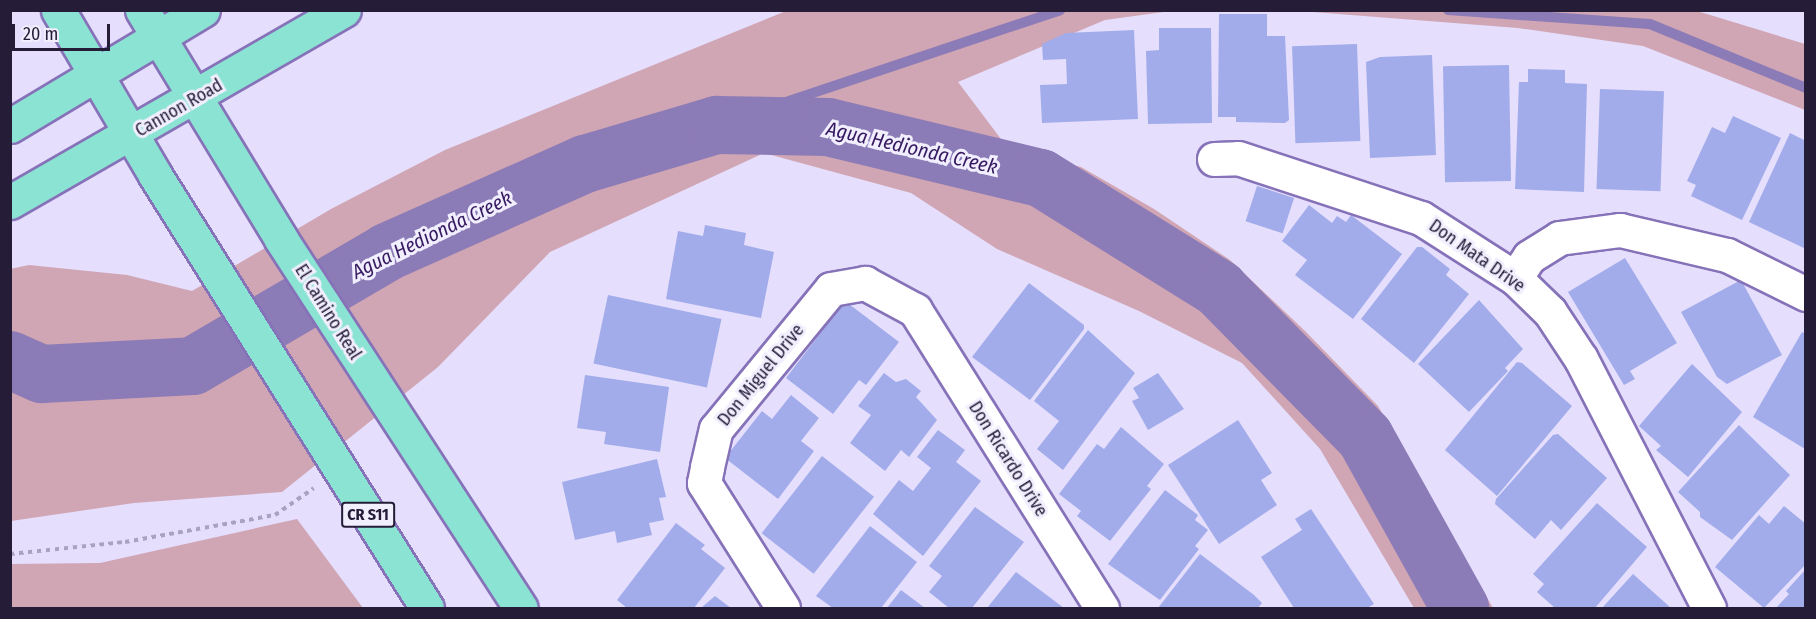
<!DOCTYPE html>
<html>
<head>
<meta charset="utf-8">
<style>
	body { margin:0 }
	#map { position:relative; width:1816px; height:619px; overflow:hidden; background:#e5defd; font-family:"Fira Sans Condensed",sans-serif }
	div>[style] { position:absolute }
	[style*='--x'] { left:calc(var(--x)*1px); top:calc(var(--y)*1px); width:calc(var(--w)*1px); rotate:calc(var(--a)*1deg) }
	.green>* { inset:0; background:#d0a5b4 }
	.stream>* { height:10px; margin:-5px; padding:0 5px; transform-origin:5px; border-radius:5px; background:#8b7bb6 }
	.river>* { height:58px; margin:-29px; padding:0 29px; transform-origin:29px; border-radius:29px; background:#8b7bb6 }
	.building>* { inset:0; background:#a2acea; transform-origin:0 0 }
	.path>* { height:4px; margin-top:-2px; transform-origin:0; background:repeating-linear-gradient(90deg,#a9a2c0 0 4.5px,transparent 0 9px) }
	.roads { filter:drop-shadow(2px 0 #8672b8) drop-shadow(-2px 0 #8672b8) drop-shadow(0 2px #8672b8) drop-shadow(0 -2px #8672b8) }
	.minor>* { height:33px; margin:-16.5px; padding:0 16.5px; transform-origin:16.5px; border-radius:16.5px; background:#fff }
	.major>* { height:33px; margin:-16.5px; padding:0 16.5px; transform-origin:16.5px; border-radius:16.5px; background:#8be4d3 }
	span { translate:-50% -50%; white-space:nowrap; text-align:center; line-height:1.15; -webkit-text-stroke:6px #f1eefe; paint-order:stroke }
	.shield-label span { padding:2px 4px; background:#f1eefe; border:2px solid; border-radius:4px; -webkit-text-stroke-width:0 }
	.shield-label { font-size:16px; color:#251c38; font-weight:700 }
	.street-label { font-size:18px; color:#251c38 }
	.water-label { font-size:20px; color:#361a61; font-style:italic }
	.frame { position:absolute; inset:0; border:12px solid #251c38; pointer-events:none }
	.scale { position:absolute; left:12px; top:24px; width:98px; height:27px; box-sizing:border-box; border:3px solid #251c38; border-top:0; padding-left:8px; font-size:18px; line-height:21px; white-space:nowrap; color:#251c38; -webkit-text-stroke:4px #f1eefe; paint-order:stroke }
</style>
</head>
<body>
<div id="map">
	<div class="green">
		<div style="clip-path:polygon(786px 11px,1171px 11px,1105px 20px,958px 82px,1010px 151px,1081px 167px,1154px 209px,1230px 260px,1305px 331px,1378px 406px,1493px 608px,1414px 608px,1320px 449px,1242px 363px,1139px 311px,997px 249px,911px 193px,764px 153px,550px 252px,438px 367px,282px 492px,134px 503px,11px 521px,10px 269px,29px 265px,127px 275px,192px 291px,331px 209px,445px 150px)"></div>
		<div style="clip-path:polygon(1300px 11px,1697px 11px,1805px 44px,1805px 110px,1643px 46px,1518px 28px)"></div>
		<div style="clip-path:polygon(297px 519px,363px 608px,11px 608px,11px 564px,100px 563px)"></div>
	</div>
	<div class="stream">
		<div style="--x:1448;--y:10;--w:202;--a:4"></div>
		<div style="--x:1650;--y:24;--w:169;--a:22.3"></div>
		<div style="--x:717;--y:125;--w:362;--a:-18.5"></div>
	</div>
	<div class="river">
		<div style="--x:10;--y:360;--w:35;--a:24"></div>
		<div style="--x:42;--y:374;--w:151;--a:-3"></div>
		<div style="--x:193;--y:366;--w:225;--a:-30.4"></div>
		<div style="--x:387;--y:252;--w:217;--a:-24"></div>
		<div style="--x:585;--y:164;--w:138;--a:-16.5"></div>
		<div style="--x:717;--y:125;--w:111;--a:1"></div>
		<div style="--x:828;--y:127;--w:219;--a:13.5"></div>
		<div style="--x:1041;--y:178;--w:210;--a:31.9"></div>
		<div style="--x:1219;--y:289;--w:208;--a:45.4"></div>
		<div style="--x:1365;--y:437;--w:196;--a:60.9"></div>
	</div>
	<div class="building">
		<div style="clip-path:polygon(1219px 14px,1267px 14px,1267px 36px,1285px 36px,1289px 120px,1285px 123px,1236px 122px,1236px 117px,1218px 117px)"></div>
		<div style="clip-path:polygon(1159px 28px,1211px 28px,1212px 123px,1148px 124px,1146px 51px,1159px 50px)"></div>
		<div style="clip-path:polygon(1134px 30px,1138px 119px,1042px 123px,1040px 85px,1067px 84px,1066px 59px,1043px 60px,1042px 44px,1066px 33px)"></div>
		<div style="left:1357px;top:44px;width:97px;height:65px;rotate:88deg"></div>
		<div style="clip-path:polygon(1432px 55px,1436px 155px,1370px 158px,1366px 62px,1380px 57px)"></div>
		<div style="left:1509px;top:65px;width:116px;height:66px;rotate:89deg"></div>
		<div style="clip-path:polygon(1528px 69px,1565px 70px,1565px 83px,1587px 84px,1584px 192px,1515px 189px,1519px 82px,1528px 82px)"></div>
		<div style="left:1600px;top:89px;width:64px;height:100px;rotate:2deg"></div>
		<div style="clip-path:polygon(1733px 116px,1781px 138px,1742px 220px,1691px 196px,1696px 185px,1687px 181px,1712px 127px,1725px 133px)"></div>
		<div style="clip-path:polygon(1790px 133px,1806px 141px,1806px 249px,1749px 222px)"></div>
		<div style="left:1257px;top:186px;width:39px;height:37px;rotate:18deg"></div>
		<div style="clip-path:polygon(1309px 205px,1332px 223px,1337px 216px,1346px 222px,1351px 215px,1402px 254px,1353px 319px,1295px 275px,1307px 260px,1282px 241px)"></div>
		<div style="clip-path:polygon(705px 225px,746px 233px,744px 245px,774px 252px,761px 318px,666px 299px,678px 231px,703px 236px)"></div>
		<div style="clip-path:polygon(1417px 247px,1422px 247px,1450px 269px,1446px 275px,1469px 294px,1414px 363px,1361px 319px)"></div>
		<div style="clip-path:polygon(1625px 258px,1677px 343px,1630px 371px,1635px 379px,1624px 385px,1568px 292px)"></div>
		<div style="clip-path:polygon(1741px 280px,1782px 355px,1727px 384px,1717px 377px,1681px 312px)"></div>
		<div style="clip-path:polygon(1029px 283px,1084px 325px,1084px 329px,1030px 400px,972px 357px)"></div>
		<div style="left:608px;top:295px;width:116px;height:70px;rotate:12deg"></div>
		<div style="clip-path:polygon(1479px 300px,1523px 349px,1505px 368px,1508px 371px,1469px 412px,1418px 364px)"></div>
		<div style="clip-path:polygon(845px 301px,899px 342px,866px 385px,859px 380px,833px 414px,786px 378px)"></div>
		<div style="clip-path:polygon(1088px 330px,1135px 373px,1063px 470px,1037px 449px,1059px 421px,1034px 401px)"></div>
		<div style="clip-path:polygon(1802px 332px,1806px 334px,1805px 449px,1753px 417px)"></div>
		<div style="clip-path:polygon(1517px 362px,1522px 363px,1572px 406px,1497px 496px,1445px 450px)"></div>
		<div style="clip-path:polygon(1692px 364px,1742px 412px,1688px 477px,1656px 450px,1661px 446px,1639px 426px)"></div>
		<div style="clip-path:polygon(884px 373px,896px 382px,906px 379px,921px 391px,916px 397px,937px 420px,909px 457px,901px 450px,885px 471px,850px 443px,871px 415px,858px 406px)"></div>
		<div style="clip-path:polygon(1158px 373px,1184px 409px,1148px 430px,1132px 401px,1139px 398px,1133px 388px)"></div>
		<div style="clip-path:polygon(585px 375px,669px 387px,660px 452px,604px 444px,606px 432px,577px 428px)"></div>
		<div style="clip-path:polygon(791px 395px,819px 418px,801px 441px,814px 451px,778px 499px,725px 458px,762px 411px,772px 419px)"></div>
		<div style="clip-path:polygon(1238px 420px,1272px 473px,1261px 480px,1277px 505px,1219px 544px,1168px 465px)"></div>
		<div style="clip-path:polygon(1739px 425px,1790px 475px,1732px 540px,1700px 517px,1700px 512px,1678px 492px)"></div>
		<div style="clip-path:polygon(1121px 427px,1164px 464px,1147px 486px,1151px 489px,1110px 541px,1077px 516px,1081px 511px,1059px 494px,1097px 444px,1104px 449px)"></div>
		<div style="clip-path:polygon(938px 430px,965px 450px,956px 462px,981px 481px,923px 556px,873px 514px,899px 480px,913px 491px,931px 468px,917px 457px)"></div>
		<div style="clip-path:polygon(1558px 434px,1607px 478px,1561px 530px,1551px 520px,1535px 539px,1495px 504px,1496px 499px,1553px 435px)"></div>
		<div style="left:822px;top:456px;width:66px;height:98px;rotate:38deg"></div>
		<div style="clip-path:polygon(657px 459px,666px 497px,659px 498px,664px 520px,649px 523px,652px 535px,617px 543px,615px 531px,575px 540px,562px 482px)"></div>
		<div style="clip-path:polygon(1165px 490px,1198px 515px,1195px 520px,1208px 530px,1195px 546px,1199px 549px,1160px 600px,1108px 564px)"></div>
		<div style="clip-path:polygon(1597px 503px,1647px 547px,1595px 608px,1555px 608px,1537px 592px,1544px 584px,1533px 574px)"></div>
		<div style="clip-path:polygon(1784px 506px,1806px 524px,1806px 564px,1764px 608px,1715px 567px,1759px 515px,1769px 524px)"></div>
		<div style="clip-path:polygon(975px 507px,1024px 542px,972px 608px,949px 608px,929px 592px,942px 576px,929px 566px)"></div>
		<div style="clip-path:polygon(1311px 509px,1374px 604px,1367px 608px,1294px 608px,1261px 557px,1302px 530px,1295px 519px)"></div>
		<div style="clip-path:polygon(676px 523px,705px 545px,701px 549px,725px 568px,694px 608px,627px 608px,617px 600px)"></div>
		<div style="clip-path:polygon(870px 526px,917px 562px,881px 608px,833px 608px,816px 596px)"></div>
		<div style="clip-path:polygon(1200px 554px,1254px 595px,1262px 603px,1258px 608px,1158px 608px)"></div>
		<div style="clip-path:polygon(1806px 569px,1806px 608px,1776px 608px,1789px 594px,1786px 591px)"></div>
		<div style="clip-path:polygon(1016px 572px,1064px 608px,987px 608px)"></div>
		<div style="clip-path:polygon(1633px 574px,1671px 608px,1602px 608px)"></div>
		<div style="clip-path:polygon(901px 590px,925px 608px,887px 608px)"></div>
		<div style="clip-path:polygon(715px 596px,731px 608px,701px 608px)"></div>
	</div>
	<div class="path">
		<div style="--x:10;--y:554;--w:116;--a:-6"></div>
		<div style="--x:125;--y:542;--w:152;--a:-10.2"></div>
		<div style="--x:275;--y:515;--w:47;--a:-34.7"></div>
	</div>
	<div class="roads">
		<div class="minor">
			<div style="--x:1214;--y:159;--w:24;--a:-2"></div>
			<div style="--x:1238;--y:158;--w:193;--a:18.2"></div>
			<div style="--x:1421;--y:218;--w:112;--a:32.6"></div>
			<div style="--x:1515;--y:278;--w:49;--a:44.2"></div>
			<div style="--x:1550;--y:312;--w:56;--a:56.6"></div>
			<div style="--x:1581;--y:359;--w:280;--a:62.8"></div>
			<div style="--x:1515;--y:278;--w:25;--a:-56"></div>
			<div style="--x:1529;--y:257;--w:36;--a:-32"></div>
			<div style="--x:1559;--y:238;--w:62;--a:-7.5"></div>
			<div style="--x:1620;--y:230;--w:110;--a:13.2"></div>
			<div style="--x:1727;--y:255;--w:88;--a:26.3"></div>
			<div style="--x:783;--y:608;--w:148;--a:-122.3"></div>
			<div style="--x:704;--y:483;--w:16;--a:-79"></div>
			<div style="--x:707;--y:467;--w:39;--a:-77"></div>
			<div style="--x:716;--y:429;--w:181;--a:-50.6"></div>
			<div style="--x:831;--y:289;--w:35;--a:-10"></div>
			<div style="--x:865;--y:283;--w:57;--a:28.4"></div>
			<div style="--x:915;--y:310;--w:352;--a:57.9"></div>
		</div>
		<div class="major">
			<div style="--x:58;--y:10;--w:191;--a:59.5"></div>
			<div style="--x:155;--y:175;--w:511;--a:57.86"></div>
			<div style="--x:142;--y:10;--w:268;--a:58.7"></div>
			<div style="--x:281;--y:239;--w:440;--a:57"></div>
			<div style="--x:10;--y:126;--w:225;--a:-31"></div>
			<div style="--x:10;--y:202;--w:385;--a:-29.9"></div>
		</div>
	</div>
	<div class="shield-label">
		<span style="left:368px;top:515px">CR S11</span>
	</div>
	<div class="street-label">
		<span style="left:179px;top:108px;rotate:-30deg">Cannon Road</span>
		<span style="left:1477px;top:256px;rotate:35deg">Don Mata Drive</span>
		<span style="left:328px;top:312px;rotate:58deg">El Camino Real</span>
		<span style="left:761px;top:375px;rotate:-51deg">Don Miguel Drive</span>
		<span style="left:1008px;top:459px;rotate:58deg">Don Ricardo Drive</span>
	</div>
	<div class="water-label">
		<span style="left:912px;top:148px;rotate:13deg">Agua Hedionda Creek</span>
		<span style="left:432px;top:235px;rotate:-26deg">Agua Hedionda Creek</span>
	</div>
	<div class="frame"></div>
	<div class="scale">20 m</div>
</div>
</body>
</html>
